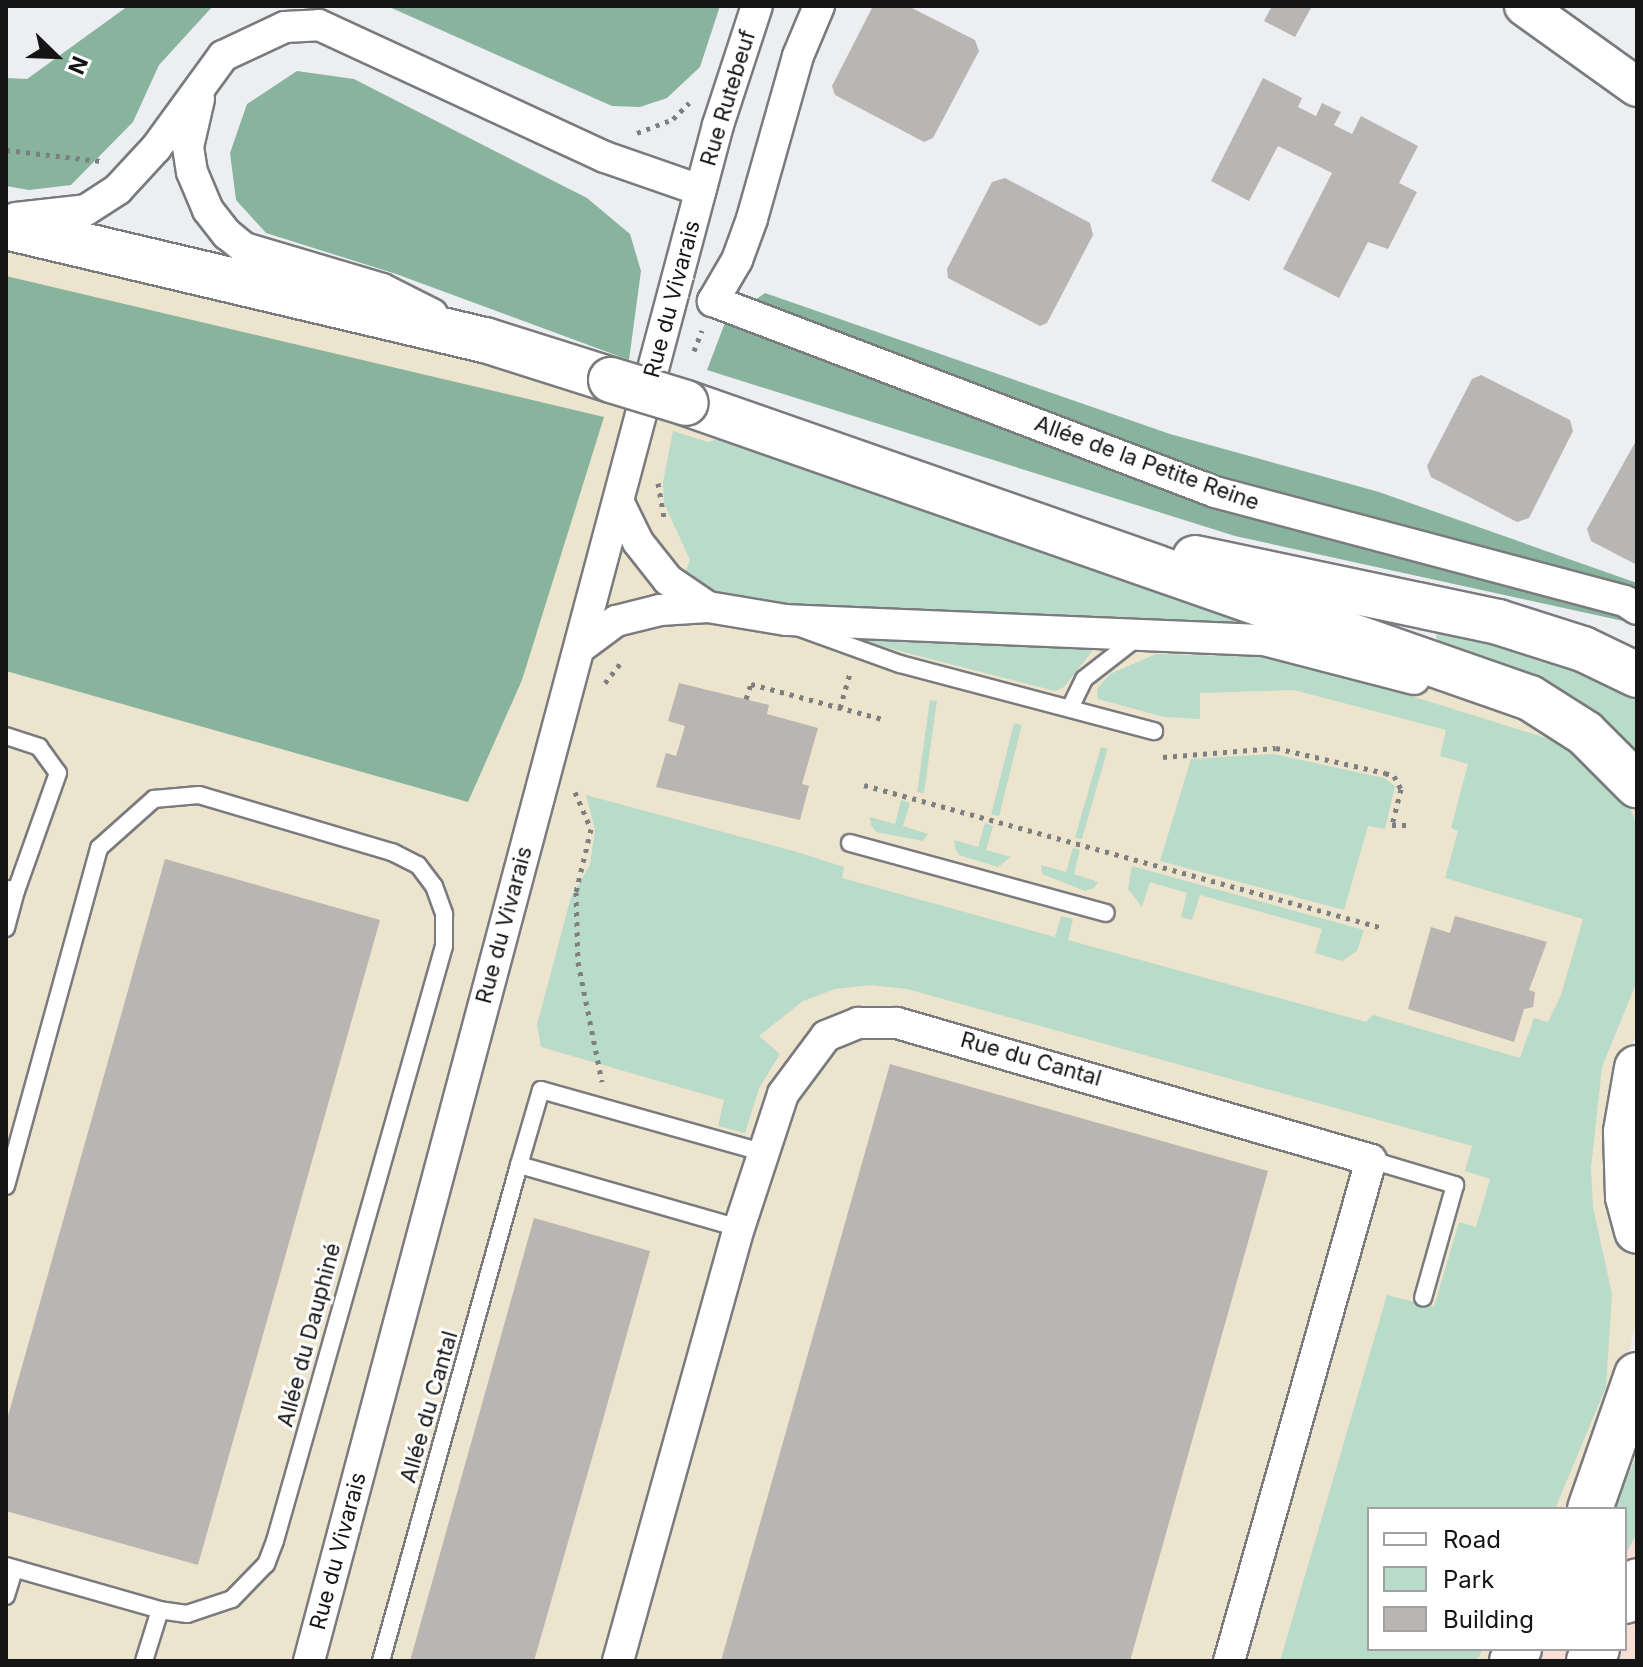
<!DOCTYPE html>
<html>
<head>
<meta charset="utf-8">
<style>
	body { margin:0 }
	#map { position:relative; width:1643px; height:1667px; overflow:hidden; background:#edeef2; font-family:Inter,sans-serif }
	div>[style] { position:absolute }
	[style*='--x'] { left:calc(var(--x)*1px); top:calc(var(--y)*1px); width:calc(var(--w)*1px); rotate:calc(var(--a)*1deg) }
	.commercial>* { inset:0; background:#ede4ce }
	.industrial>* { inset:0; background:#f8ded7 }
	.green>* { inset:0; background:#b9dbc9; transform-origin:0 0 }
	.forest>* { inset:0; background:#88b49e }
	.building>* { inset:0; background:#b8b5b2 }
	.path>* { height:5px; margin-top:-2.5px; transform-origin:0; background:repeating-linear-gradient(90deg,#7e7f81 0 4px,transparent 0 10px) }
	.roads { filter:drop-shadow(2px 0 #7a7b7f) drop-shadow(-2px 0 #7a7b7f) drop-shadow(0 2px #7a7b7f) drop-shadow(0 -2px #7a7b7f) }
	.service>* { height:16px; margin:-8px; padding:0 8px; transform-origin:8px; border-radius:8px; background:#fff }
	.minor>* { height:30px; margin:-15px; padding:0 15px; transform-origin:15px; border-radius:15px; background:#fff }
	.tertiary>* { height:38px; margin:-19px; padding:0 19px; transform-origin:19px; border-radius:19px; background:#fff }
	.secondary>* { height:44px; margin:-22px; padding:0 22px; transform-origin:22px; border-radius:22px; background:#fff }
	.bridges { filter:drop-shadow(2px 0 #7a7b7f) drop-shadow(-2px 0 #7a7b7f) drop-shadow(0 2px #7a7b7f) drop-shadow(0 -2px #7a7b7f) }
	.secondary-bridge>* { height:44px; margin:-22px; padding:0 22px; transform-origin:22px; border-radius:22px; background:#fff }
	span { translate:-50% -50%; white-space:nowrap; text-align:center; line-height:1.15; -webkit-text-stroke:6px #fff; paint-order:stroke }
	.street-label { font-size:22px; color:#151516 }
	.frame { position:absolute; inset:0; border:8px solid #151516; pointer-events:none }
	.legend { position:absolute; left:1367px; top:1507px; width:260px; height:144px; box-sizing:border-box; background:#fff; border:2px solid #a1a1a2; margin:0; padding:10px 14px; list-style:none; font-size:24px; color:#151516 }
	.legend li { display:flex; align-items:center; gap:16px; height:40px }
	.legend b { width:40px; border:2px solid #a1a1a2 }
	.north { position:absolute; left:16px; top:16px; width:80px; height:80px; -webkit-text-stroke:6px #fff; paint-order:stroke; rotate:113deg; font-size:22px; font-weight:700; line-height:32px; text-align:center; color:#151516 }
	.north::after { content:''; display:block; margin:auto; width:28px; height:36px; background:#151516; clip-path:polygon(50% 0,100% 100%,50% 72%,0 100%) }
</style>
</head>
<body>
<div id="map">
	<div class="commercial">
		<div style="clip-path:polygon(6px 238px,471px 346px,1519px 707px,1625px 787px,1637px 809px,1637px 1030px,1621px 1079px,1617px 1208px,1637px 1264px,1637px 1316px,1619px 1400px,1576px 1509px,1369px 1509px,1369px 1649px,1506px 1649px,1500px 1661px,6px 1661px)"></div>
	</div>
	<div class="industrial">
		<div style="clip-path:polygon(1637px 1496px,1637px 1661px,1508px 1661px,1517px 1649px,1625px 1649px,1625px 1511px)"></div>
	</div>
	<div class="green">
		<div style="clip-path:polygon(673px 431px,708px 442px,722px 438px,1270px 621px,1268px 632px,769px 603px,706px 589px,684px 576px,690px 560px,664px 503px,663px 482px)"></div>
		<div style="clip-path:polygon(1444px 626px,1519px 646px,1637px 697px,1637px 761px,1438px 649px,1436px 635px)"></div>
		<div style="clip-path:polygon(842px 636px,1092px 648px,1093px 650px,1064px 687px,1055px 691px)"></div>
		<div style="clip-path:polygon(1156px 654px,1260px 657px,1315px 666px,1556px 741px,1584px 754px,1627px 803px,1637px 823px,1637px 981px,1602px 1067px,1591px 1168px,1593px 1207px,1612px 1294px,1606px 1387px,1555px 1509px,1369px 1509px,1369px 1649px,1483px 1649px,1476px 1661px,1280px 1661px,1387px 1295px,1434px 1307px,1459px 1222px,1476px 1227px,1490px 1179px,1465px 1171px,1472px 1146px,907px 989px,870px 985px,835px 989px,803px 1001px,759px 1036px,780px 1054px,759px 1088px,745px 1133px,718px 1126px,724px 1100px,541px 1047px,537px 1025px,571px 897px,590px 865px,595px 830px,586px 795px,797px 852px,844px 867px,842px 878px,1055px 937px,1061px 916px,1073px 919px,1068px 940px,1366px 1022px,1373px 1015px,1520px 1058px,1534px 1018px,1548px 1022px,1561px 995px,1583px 919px,1445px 878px,1458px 831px,1451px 828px,1468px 764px,1440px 756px,1446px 730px,1294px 690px,1200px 693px,1200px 719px,1164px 717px,1098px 699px,1097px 689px,1110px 674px)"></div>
		<div style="left:930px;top:700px;width:7px;height:93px;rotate:8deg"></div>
		<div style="left:1014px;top:723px;width:8px;height:94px;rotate:14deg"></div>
		<div style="left:1101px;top:747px;width:7px;height:94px;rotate:16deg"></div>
		<div style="clip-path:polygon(1274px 754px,1384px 778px,1395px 786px,1385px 829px,1368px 826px,1344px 910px,1160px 861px,1191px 759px)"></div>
		<div style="clip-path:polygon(901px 800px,910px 803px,903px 826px,928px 834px,923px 841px,876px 832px,871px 825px,870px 817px,895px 824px)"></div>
		<div style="clip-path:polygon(985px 823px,993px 826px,986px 850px,1011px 857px,998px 867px,959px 855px,955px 848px,954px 840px,978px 847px)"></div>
		<div style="clip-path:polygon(1073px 848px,1080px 850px,1074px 874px,1098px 882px,1094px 888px,1085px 891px,1042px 874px,1041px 865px,1066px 872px)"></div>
		<div style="clip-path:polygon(1132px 866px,1364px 930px,1357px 951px,1342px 961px,1315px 953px,1322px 929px,1200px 895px,1192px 920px,1181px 917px,1187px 893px,1150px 882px,1142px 907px,1128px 889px)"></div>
		<div style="clip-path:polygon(1637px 1454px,1637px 1533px,1625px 1555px,1625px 1509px,1613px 1509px)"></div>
	</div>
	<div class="forest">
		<div style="clip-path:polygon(128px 6px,213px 6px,159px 65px,133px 122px,71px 185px,29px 190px,6px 186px,6px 78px,27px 79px)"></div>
		<div style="clip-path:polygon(387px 6px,720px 6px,700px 67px,667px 98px,640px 107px,612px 106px)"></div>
		<div style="clip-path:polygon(297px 71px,354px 79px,587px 198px,630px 234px,641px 271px,629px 360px,396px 274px,266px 233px,236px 200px,230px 153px,247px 104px)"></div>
		<div style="clip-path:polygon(6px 276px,604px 417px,522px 680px,468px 802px,6px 671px)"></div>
		<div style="clip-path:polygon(765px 293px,1170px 434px,1379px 492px,1637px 583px,1637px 618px,1623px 621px,1235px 536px,707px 370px,726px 320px)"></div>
	</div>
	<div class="building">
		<div style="clip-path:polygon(873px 6px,908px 6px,975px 40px,979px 51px,933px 138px,924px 142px,835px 95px,832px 86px)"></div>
		<div style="clip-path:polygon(1272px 6px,1312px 6px,1295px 37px,1264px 21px)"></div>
		<div style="clip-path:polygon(1263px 78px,1302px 98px,1298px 107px,1316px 116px,1322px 103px,1341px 112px,1334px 125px,1352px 134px,1361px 116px,1418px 146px,1399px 183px,1417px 192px,1388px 249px,1368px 242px,1339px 298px,1283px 269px,1332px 173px,1278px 146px,1249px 201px,1211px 181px)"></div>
		<div style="clip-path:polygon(1005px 178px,1090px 223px,1093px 235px,1047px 323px,1040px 326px,948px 278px,947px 269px,992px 182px)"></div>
		<div style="clip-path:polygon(1481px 375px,1570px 420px,1573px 431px,1529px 518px,1517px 522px,1431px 477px,1427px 466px,1472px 379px)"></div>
		<div style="clip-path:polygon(1637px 439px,1637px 565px,1591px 541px,1587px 529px)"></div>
		<div style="clip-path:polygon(679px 683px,769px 705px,767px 714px,818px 728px,802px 784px,809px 786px,800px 820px,656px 787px,666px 753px,676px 756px,685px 726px,668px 721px)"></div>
		<div style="clip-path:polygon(165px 859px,380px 920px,198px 1565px,6px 1511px,6px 1423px)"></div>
		<div style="clip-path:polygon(1455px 916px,1547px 942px,1529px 990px,1535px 992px,1533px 1007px,1524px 1009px,1514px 1042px,1408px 1009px,1431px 927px,1450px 933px)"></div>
		<div style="clip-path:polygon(890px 1064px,1268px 1171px,1130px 1661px,721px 1661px)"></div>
		<div style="clip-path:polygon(534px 1218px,650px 1251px,604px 1416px,534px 1661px,410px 1661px)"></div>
	</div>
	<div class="path">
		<div style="--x:637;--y:133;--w:39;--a:-21"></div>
		<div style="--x:673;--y:119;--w:23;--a:-45"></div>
		<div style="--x:6;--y:150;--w:95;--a:6.7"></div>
		<div style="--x:694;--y:351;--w:22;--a:-69"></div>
		<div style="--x:658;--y:483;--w:34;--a:80"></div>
		<div style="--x:605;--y:683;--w:29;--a:-52"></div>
		<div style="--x:746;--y:699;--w:16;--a:-72"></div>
		<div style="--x:751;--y:684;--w:137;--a:14.9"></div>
		<div style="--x:840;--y:708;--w:37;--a:-74"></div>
		<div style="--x:1163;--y:757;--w:113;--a:-4.6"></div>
		<div style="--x:1276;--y:748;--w:112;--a:12.9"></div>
		<div style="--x:1385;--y:773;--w:9;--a:18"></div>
		<div style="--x:1394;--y:776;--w:15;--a:62"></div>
		<div style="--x:1401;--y:789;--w:37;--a:104"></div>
		<div style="--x:1392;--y:825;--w:20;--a:0"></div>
		<div style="--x:864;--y:785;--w:538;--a:15.4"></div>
		<div style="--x:575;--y:792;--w:40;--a:66.6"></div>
		<div style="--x:591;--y:829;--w:65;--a:103.4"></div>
		<div style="--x:576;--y:892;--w:70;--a:88.4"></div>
		<div style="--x:578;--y:962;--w:122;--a:78.7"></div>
	</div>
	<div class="roads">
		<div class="service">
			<div style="--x:797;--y:627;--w:109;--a:19.8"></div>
			<div style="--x:900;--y:664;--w:263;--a:14.8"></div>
			<div style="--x:1071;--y:706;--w:30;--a:-64"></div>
			<div style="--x:1084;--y:679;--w:68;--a:-37.9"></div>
			<div style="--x:6;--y:736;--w:35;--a:18"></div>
			<div style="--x:39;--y:747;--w:32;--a:54"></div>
			<div style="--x:58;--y:773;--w:125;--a:109.6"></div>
			<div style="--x:850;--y:843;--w:265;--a:15.3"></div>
			<div style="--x:6;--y:928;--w:38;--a:-75"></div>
			<div style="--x:16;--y:891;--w:8;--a:-166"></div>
			<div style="--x:1371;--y:1160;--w:88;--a:16.6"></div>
			<div style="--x:1455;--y:1185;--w:117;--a:105.8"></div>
			<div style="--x:6;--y:1186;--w:351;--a:-74.6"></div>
			<div style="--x:99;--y:848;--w:74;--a:-41.7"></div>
			<div style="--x:154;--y:799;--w:45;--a:-5.1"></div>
			<div style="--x:199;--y:795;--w:201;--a:16.5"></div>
			<div style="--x:392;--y:852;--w:29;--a:27"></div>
			<div style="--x:418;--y:865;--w:26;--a:53"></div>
			<div style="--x:434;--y:886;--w:30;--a:70"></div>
			<div style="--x:444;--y:914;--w:32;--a:90"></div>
			<div style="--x:444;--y:946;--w:619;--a:105.86"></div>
			<div style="--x:275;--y:1541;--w:25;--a:111"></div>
			<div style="--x:266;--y:1564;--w:49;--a:134.2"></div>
			<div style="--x:232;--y:1599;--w:47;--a:161.6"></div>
			<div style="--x:187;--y:1614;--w:27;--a:-172"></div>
			<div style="--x:160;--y:1610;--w:53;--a:107.4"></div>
			<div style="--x:739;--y:1228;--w:229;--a:-164"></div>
			<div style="--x:519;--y:1165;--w:78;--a:-73.7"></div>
			<div style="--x:541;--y:1090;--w:230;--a:15.7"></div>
			<div style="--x:6;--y:1566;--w:160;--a:15.9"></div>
			<div style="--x:6;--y:1596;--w:27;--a:-73"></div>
			<div style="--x:381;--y:1661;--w:515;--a:-74.45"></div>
		</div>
		<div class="minor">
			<div style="--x:819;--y:6;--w:54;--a:112.8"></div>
			<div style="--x:798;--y:56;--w:169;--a:105.8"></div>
			<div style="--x:752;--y:219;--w:44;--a:110.1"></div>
			<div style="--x:737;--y:260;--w:48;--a:120.3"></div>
			<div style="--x:713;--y:301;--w:537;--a:20.83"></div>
			<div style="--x:1215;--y:492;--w:424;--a:14.9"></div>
			<div style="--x:1625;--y:601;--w:14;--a:34"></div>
			<div style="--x:199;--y:99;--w:49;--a:102.9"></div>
			<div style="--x:188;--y:147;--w:25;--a:81"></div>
			<div style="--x:192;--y:172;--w:41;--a:67.2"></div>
			<div style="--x:208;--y:210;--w:31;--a:52"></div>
			<div style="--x:227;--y:234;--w:22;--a:39"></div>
			<div style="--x:244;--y:248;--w:144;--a:16.5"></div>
			<div style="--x:382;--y:289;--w:56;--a:26.6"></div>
			<div style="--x:16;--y:218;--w:70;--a:-6.5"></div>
			<div style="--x:86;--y:210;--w:38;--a:-33"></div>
			<div style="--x:118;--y:189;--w:56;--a:-47.2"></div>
			<div style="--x:156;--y:148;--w:114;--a:-53.9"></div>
			<div style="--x:223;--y:56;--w:68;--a:-25.1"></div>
			<div style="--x:285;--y:27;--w:34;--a:-3"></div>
			<div style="--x:319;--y:25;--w:315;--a:24.8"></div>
			<div style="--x:605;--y:157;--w:101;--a:19.2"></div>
			<div style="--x:619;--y:503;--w:43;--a:64"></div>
			<div style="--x:638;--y:542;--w:48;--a:51.7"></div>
			<div style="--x:668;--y:580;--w:48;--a:34"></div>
			<div style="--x:581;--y:647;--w:44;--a:-36.6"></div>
			<div style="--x:616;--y:621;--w:45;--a:-14"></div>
			<div style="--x:660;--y:610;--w:48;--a:-3.6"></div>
			<div style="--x:708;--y:607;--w:79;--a:9.5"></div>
			<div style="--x:786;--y:620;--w:478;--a:2.4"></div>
			<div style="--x:1264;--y:640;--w:155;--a:14.6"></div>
			<div style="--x:309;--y:1661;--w:1590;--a:-75.09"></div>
			<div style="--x:718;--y:125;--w:125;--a:-71.9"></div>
			<div style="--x:618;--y:1661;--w:450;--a:-74.4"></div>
			<div style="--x:739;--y:1228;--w:141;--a:-71.8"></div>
			<div style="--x:783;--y:1094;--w:72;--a:-53.4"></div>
			<div style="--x:826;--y:1036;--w:35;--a:-22"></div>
			<div style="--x:858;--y:1023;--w:39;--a:0"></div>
			<div style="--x:897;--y:1023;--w:493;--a:16.1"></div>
			<div style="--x:1371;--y:1160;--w:521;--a:105.82"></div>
		</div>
		<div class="tertiary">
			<div style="--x:1524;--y:6;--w:139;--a:35.6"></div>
		</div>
		<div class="secondary">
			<div style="--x:6;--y:227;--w:492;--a:13.3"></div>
			<div style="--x:485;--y:340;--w:132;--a:17.6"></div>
			<div style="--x:686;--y:403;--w:894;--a:19.27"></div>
			<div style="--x:1530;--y:698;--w:65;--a:32.5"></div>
			<div style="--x:1585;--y:733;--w:74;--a:45"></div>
			<div style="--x:1195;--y:558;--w:310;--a:11.9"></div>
			<div style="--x:1498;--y:622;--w:89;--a:17.6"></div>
			<div style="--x:1583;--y:649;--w:60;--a:25.7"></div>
			<div style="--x:1637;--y:1068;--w:65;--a:99.8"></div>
			<div style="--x:1626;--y:1132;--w:65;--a:88.2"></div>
			<div style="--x:1628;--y:1197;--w:35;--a:75"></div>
			<div style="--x:1590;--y:1509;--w:142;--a:-70.7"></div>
			<div style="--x:1625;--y:1601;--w:23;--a:-59"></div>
			<div style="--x:1512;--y:1661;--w:14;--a:-60"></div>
			<div style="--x:1589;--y:1661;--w:14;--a:-56"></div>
		</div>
	</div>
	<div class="bridges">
		<div class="secondary-bridge">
			<div style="--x:611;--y:380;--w:78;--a:17"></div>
		</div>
	</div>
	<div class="street-label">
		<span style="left:728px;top:98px;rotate:-73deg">Rue Rutebeuf</span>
		<span style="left:672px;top:299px;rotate:-75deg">Rue du Vivarais</span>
		<span style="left:1147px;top:463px;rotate:20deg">Allée de la Petite Reine</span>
		<span style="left:504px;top:925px;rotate:-75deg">Rue du Vivarais</span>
		<span style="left:1031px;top:1059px;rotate:16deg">Rue du Cantal</span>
		<span style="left:309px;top:1335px;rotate:-75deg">Allée du Dauphiné</span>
		<span style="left:429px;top:1407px;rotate:-74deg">Allée du Cantal</span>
		<span style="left:338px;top:1551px;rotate:-75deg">Rue du Vivarais</span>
	</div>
	<div class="frame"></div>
	<ul class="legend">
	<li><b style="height:10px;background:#fff"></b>Road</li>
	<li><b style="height:22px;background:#b9dbc9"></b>Park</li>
	<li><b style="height:22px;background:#b8b5b2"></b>Building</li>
	</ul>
	<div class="north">N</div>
</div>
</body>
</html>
